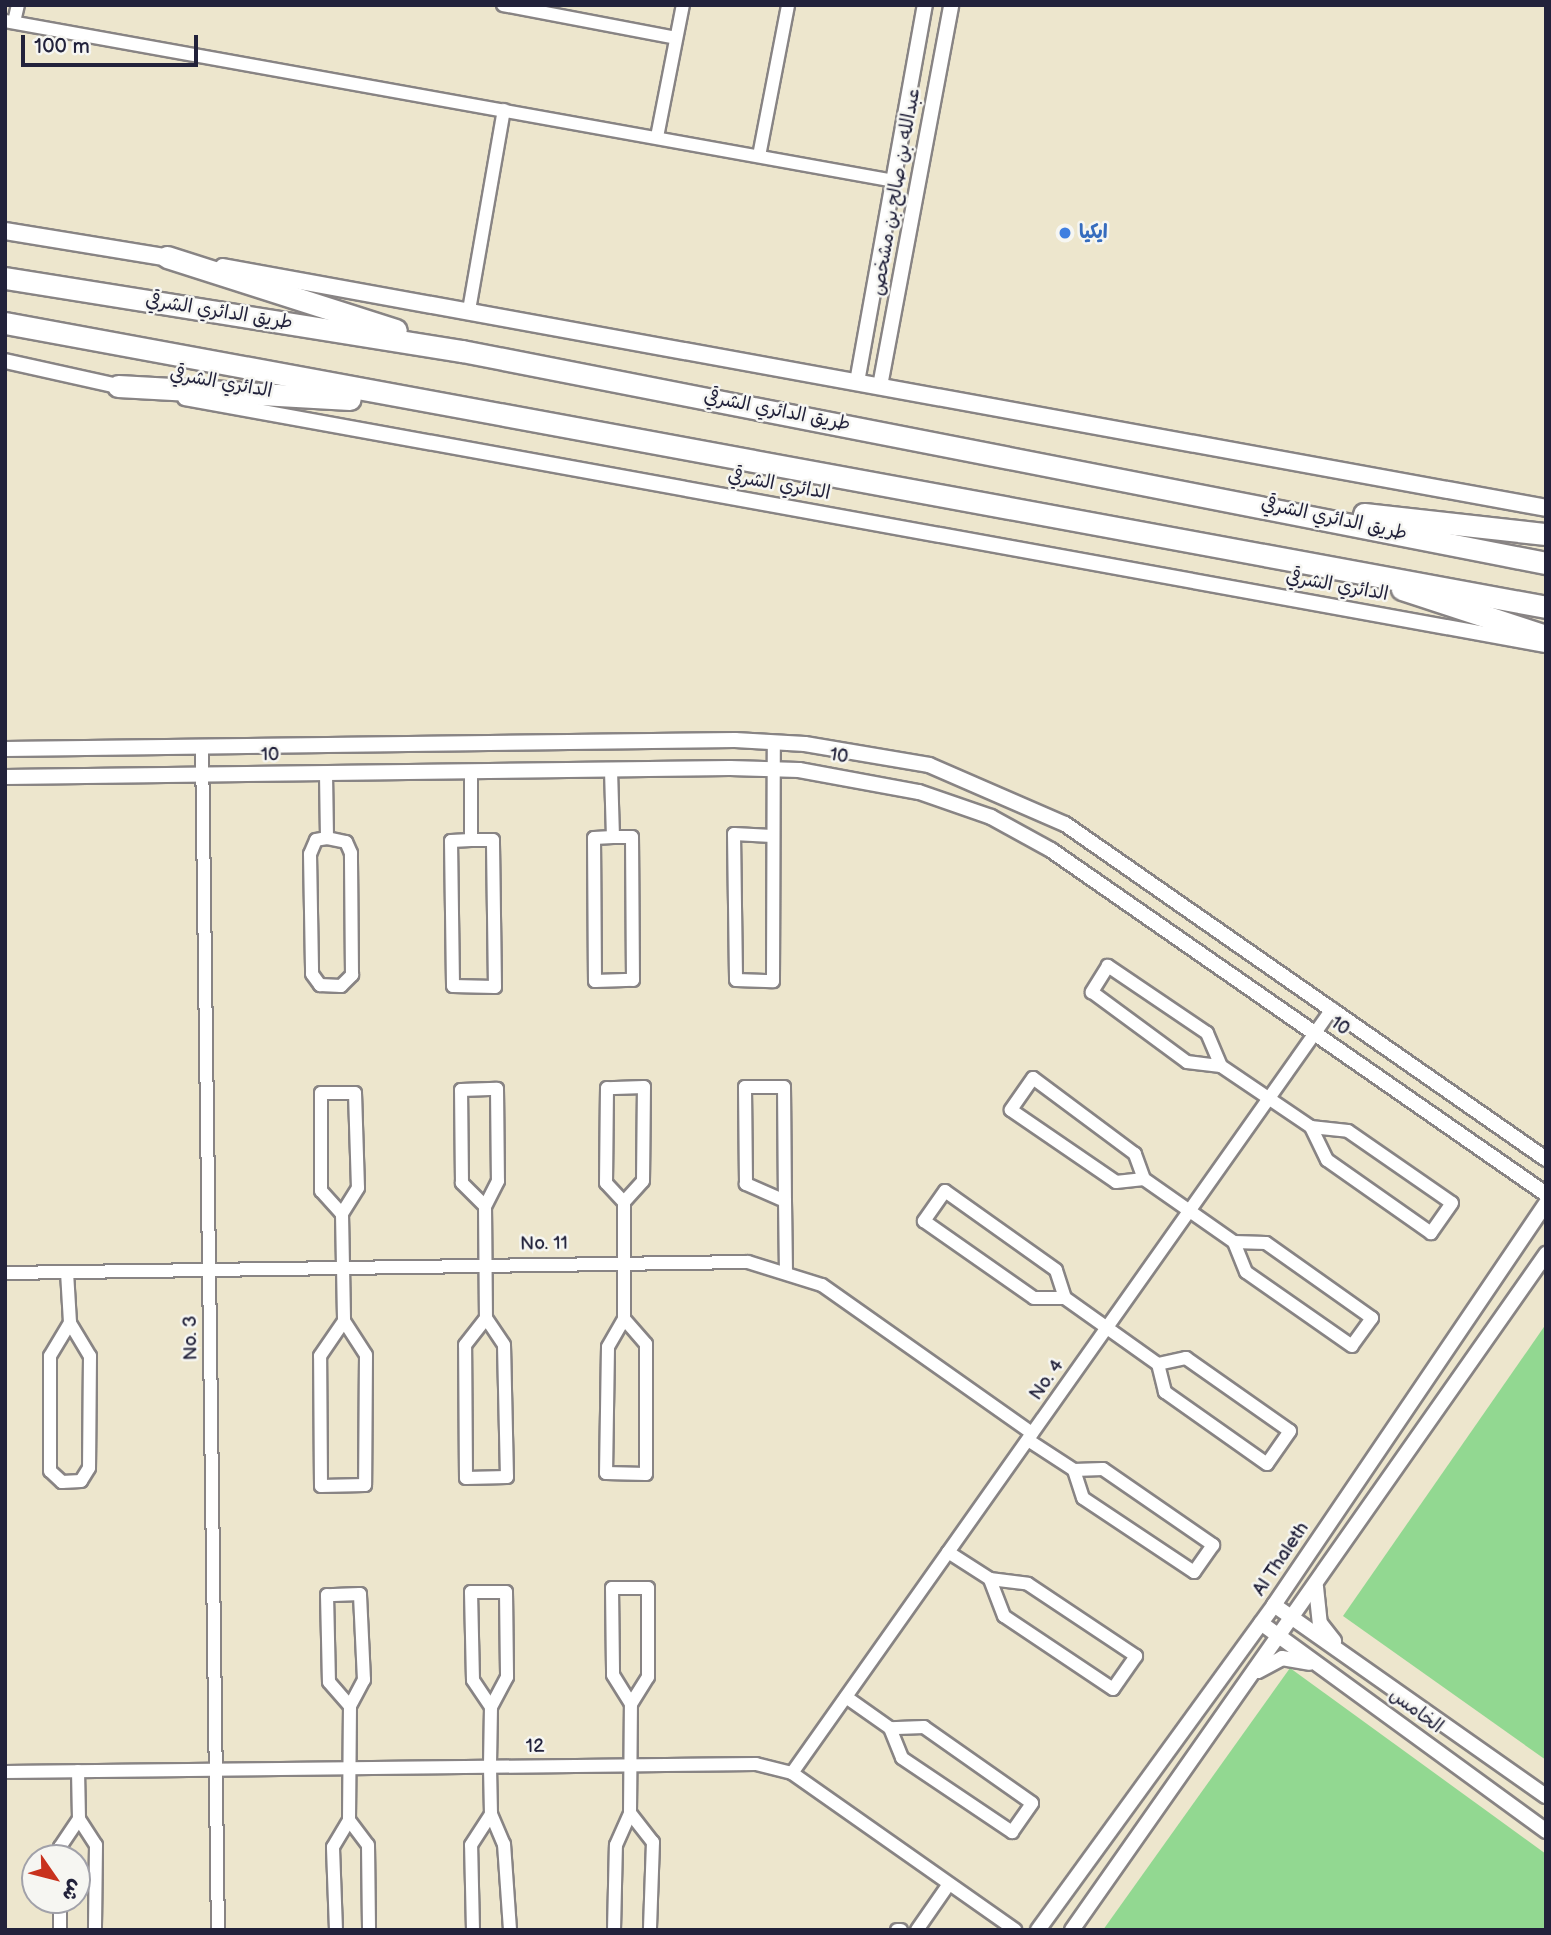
<!DOCTYPE html>
<html>
<head>
<meta charset="utf-8">
<style>
	body { margin:0 }
	#map { position:relative; width:1551px; height:1935px; overflow:hidden; background:#ede6cd; font-family:"Balsamiq Sans","Playpen Sans Arabic",sans-serif }
	div>[style] { position:absolute }
	[style*='--x'] { left:calc(var(--x)*1px); top:calc(var(--y)*1px); width:calc(var(--w)*1px); rotate:calc(var(--a)*1deg) }
	.green>* { inset:0; background:#92d891 }
	.roads { filter:drop-shadow(2px 0 #888484) drop-shadow(-2px 0 #888484) drop-shadow(0 2px #888484) drop-shadow(0 -2px #888484) }
	.minor>* { height:12px; margin:-6px; padding:0 6px; transform-origin:6px; border-radius:6px; background:#fff }
	.tertiary>* { height:14px; margin:-7px; padding:0 7px; transform-origin:7px; border-radius:7px; background:#fff }
	.secondary>* { height:16px; margin:-8px; padding:0 8px; transform-origin:8px; border-radius:8px; background:#fff }
	.motorway>* { height:21px; margin:-10.5px; padding:0 10.5px; transform-origin:10.5px; border-radius:10.5px; background:#fff }
	.dots>* { width:19px; height:19px; translate:-50% -50%; box-sizing:border-box; border:4px solid #f6f6f2; border-radius:50% }
	span { translate:-50% -50%; white-space:nowrap; text-align:center; line-height:1.15; -webkit-text-stroke:5px #f6f6f2; paint-order:stroke }
	.street-label { font-size:19px; color:#22223b }
	.shop-label { font-size:19px; color:#366cbe; font-weight:700 }
	.left { translate:0 -50%; text-align:left }
	.frame { position:absolute; inset:0; border:7px solid #22223b; pointer-events:none }
	.north { position:absolute; left:21px; top:1844px; width:70px; height:70px; box-sizing:border-box; background:#f6f6f2; border:2px solid #a1a1a9; border-radius:50%; rotate:125deg; font-size:19px; font-weight:700; line-height:28px; text-align:center; color:#22223b }
	.north::after { content:''; display:block; margin:auto; width:24px; height:32px; background:#c8321e; clip-path:polygon(50% 0,100% 100%,50% 72%,0 100%) }
	.scale { position:absolute; left:21px; top:35px; width:177px; height:32px; box-sizing:border-box; border:4px solid #22223b; border-top:0; padding-left:9px; font-size:21px; line-height:24px; white-space:nowrap; color:#22223b; -webkit-text-stroke:5px #f6f6f2; paint-order:stroke }
</style>
</head>
<body>
<div id="map">
	<div class="green">
		<div style="clip-path:polygon(1546px 1324px,1546px 1760px,1343px 1616px)"></div>
		<div style="clip-path:polygon(1290px 1668px,1546px 1854px,1546px 1930px,1103px 1930px)"></div>
	</div>
	<div class="roads">
		<div class="minor">
			<div style="--x:503;--y:5;--w:176;--a:10.8"></div>
			<div style="--x:5;--y:21;--w:903;--a:10.2"></div>
			<div style="--x:14;--y:22;--w:17;--a:-77"></div>
			<div style="--x:657;--y:137;--w:135;--a:-78.9"></div>
			<div style="--x:759;--y:156;--w:154;--a:-79.1"></div>
			<div style="--x:469;--y:310;--w:203;--a:-80.1"></div>
			<div style="--x:202;--y:746;--w:1184;--a:89.23"></div>
			<div style="--x:611;--y:770;--w:67;--a:88.3"></div>
			<div style="--x:613;--y:837;--w:19;--a:177"></div>
			<div style="--x:594;--y:838;--w:143;--a:89.6"></div>
			<div style="--x:595;--y:981;--w:38;--a:-2"></div>
			<div style="--x:633;--y:980;--w:143;--a:-90.4"></div>
			<div style="--x:632;--y:837;--w:19;--a:180"></div>
			<div style="--x:471;--y:772;--w:68;--a:90"></div>
			<div style="--x:471;--y:840;--w:20;--a:177"></div>
			<div style="--x:451;--y:841;--w:145;--a:89.2"></div>
			<div style="--x:453;--y:986;--w:42;--a:1.4"></div>
			<div style="--x:495;--y:987;--w:147;--a:-90.8"></div>
			<div style="--x:493;--y:840;--w:22;--a:180"></div>
			<div style="--x:326;--y:774;--w:64;--a:89.1"></div>
			<div style="--x:327;--y:838;--w:11;--a:170"></div>
			<div style="--x:316;--y:840;--w:15;--a:113"></div>
			<div style="--x:310;--y:854;--w:120;--a:89"></div>
			<div style="--x:312;--y:974;--w:14;--a:54"></div>
			<div style="--x:320;--y:985;--w:21;--a:3"></div>
			<div style="--x:341;--y:986;--w:16;--a:-45"></div>
			<div style="--x:352;--y:975;--w:122;--a:-90.5"></div>
			<div style="--x:351;--y:853;--w:12;--a:-114"></div>
			<div style="--x:346;--y:842;--w:19;--a:-168"></div>
			<div style="--x:772;--y:836;--w:38;--a:-177"></div>
			<div style="--x:734;--y:834;--w:146;--a:89.2"></div>
			<div style="--x:736;--y:980;--w:37;--a:2"></div>
			<div style="--x:773;--y:981;--w:239;--a:-89.8"></div>
			<div style="--x:1221;--y:1066;--w:36;--a:-113"></div>
			<div style="--x:1207;--y:1033;--w:120;--a:-145.9"></div>
			<div style="--x:1108;--y:966;--w:31;--a:122"></div>
			<div style="--x:1092;--y:992;--w:118;--a:36.4"></div>
			<div style="--x:1187;--y:1062;--w:34;--a:7"></div>
			<div style="--x:1221;--y:1066;--w:109;--a:34.1"></div>
			<div style="--x:1311;--y:1127;--w:37;--a:6"></div>
			<div style="--x:1348;--y:1131;--w:126;--a:34.7"></div>
			<div style="--x:1452;--y:1203;--w:37;--a:125"></div>
			<div style="--x:1431;--y:1233;--w:127;--a:-144.9"></div>
			<div style="--x:1327;--y:1160;--w:37;--a:-116"></div>
			<div style="--x:1144;--y:1179;--w:27;--a:-110"></div>
			<div style="--x:1135;--y:1154;--w:127;--a:-143.3"></div>
			<div style="--x:1033;--y:1078;--w:39;--a:125"></div>
			<div style="--x:1011;--y:1110;--w:127;--a:34.4"></div>
			<div style="--x:1116;--y:1182;--w:28;--a:-6"></div>
			<div style="--x:1144;--y:1179;--w:110;--a:35"></div>
			<div style="--x:1234;--y:1242;--w:32;--a:2"></div>
			<div style="--x:1266;--y:1243;--w:130;--a:35.3"></div>
			<div style="--x:1372;--y:1318;--w:34;--a:126"></div>
			<div style="--x:1352;--y:1346;--w:129;--a:-145.1"></div>
			<div style="--x:1246;--y:1272;--w:32;--a:-112"></div>
			<div style="--x:785;--y:1201;--w:43;--a:-156.4"></div>
			<div style="--x:746;--y:1184;--w:97;--a:-90.6"></div>
			<div style="--x:745;--y:1087;--w:39;--a:0"></div>
			<div style="--x:784;--y:1087;--w:114;--a:89.5"></div>
			<div style="--x:785;--y:1201;--w:70;--a:89.2"></div>
			<div style="--x:485;--y:1206;--w:33;--a:-135"></div>
			<div style="--x:462;--y:1183;--w:93;--a:-90.6"></div>
			<div style="--x:461;--y:1090;--w:36;--a:-2"></div>
			<div style="--x:497;--y:1089;--w:92;--a:89.4"></div>
			<div style="--x:498;--y:1181;--w:28;--a:117"></div>
			<div style="--x:485;--y:1206;--w:112;--a:89.5"></div>
			<div style="--x:486;--y:1318;--w:32;--a:56"></div>
			<div style="--x:504;--y:1345;--w:132;--a:88.7"></div>
			<div style="--x:507;--y:1477;--w:41;--a:178.6"></div>
			<div style="--x:466;--y:1478;--w:133;--a:-90.4"></div>
			<div style="--x:465;--y:1345;--w:34;--a:-52"></div>
			<div style="--x:342;--y:1214;--w:31;--a:-132"></div>
			<div style="--x:321;--y:1191;--w:98;--a:-90"></div>
			<div style="--x:321;--y:1093;--w:34;--a:0"></div>
			<div style="--x:355;--y:1093;--w:95;--a:88.2"></div>
			<div style="--x:358;--y:1188;--w:31;--a:122"></div>
			<div style="--x:342;--y:1214;--w:107;--a:88.9"></div>
			<div style="--x:344;--y:1321;--w:40;--a:57.1"></div>
			<div style="--x:366;--y:1355;--w:130;--a:90.4"></div>
			<div style="--x:365;--y:1485;--w:44;--a:178.7"></div>
			<div style="--x:321;--y:1486;--w:130;--a:-90.4"></div>
			<div style="--x:320;--y:1356;--w:42;--a:-55.6"></div>
			<div style="--x:67;--y:1272;--w:51;--a:86.6"></div>
			<div style="--x:70;--y:1323;--w:39;--a:59"></div>
			<div style="--x:90;--y:1356;--w:112;--a:90.5"></div>
			<div style="--x:89;--y:1468;--w:15;--a:122"></div>
			<div style="--x:81;--y:1481;--w:19;--a:177"></div>
			<div style="--x:62;--y:1482;--w:16;--a:-137"></div>
			<div style="--x:50;--y:1471;--w:115;--a:-90"></div>
			<div style="--x:50;--y:1356;--w:39;--a:-59"></div>
			<div style="--x:5;--y:1273;--w:743;--a:-0.85"></div>
			<div style="--x:748;--y:1262;--w:77;--a:17.3"></div>
			<div style="--x:822;--y:1285;--w:257;--a:35.2"></div>
			<div style="--x:1065;--y:1298;--w:29;--a:-108"></div>
			<div style="--x:1056;--y:1270;--w:136;--a:-144.6"></div>
			<div style="--x:945;--y:1191;--w:37;--a:125"></div>
			<div style="--x:924;--y:1221;--w:134;--a:35"></div>
			<div style="--x:1034;--y:1298;--w:31;--a:0"></div>
			<div style="--x:1065;--y:1298;--w:114;--a:35.4"></div>
			<div style="--x:1158;--y:1364;--w:29;--a:-12"></div>
			<div style="--x:1186;--y:1358;--w:127;--a:35.1"></div>
			<div style="--x:1290;--y:1431;--w:40;--a:124.9"></div>
			<div style="--x:1267;--y:1464;--w:125;--a:-144.8"></div>
			<div style="--x:1165;--y:1392;--w:29;--a:-104"></div>
			<div style="--x:624;--y:1319;--w:32;--a:120"></div>
			<div style="--x:608;--y:1347;--w:126;--a:90.9"></div>
			<div style="--x:606;--y:1473;--w:40;--a:1.4"></div>
			<div style="--x:646;--y:1474;--w:130;--a:-90"></div>
			<div style="--x:646;--y:1344;--w:33;--a:-131"></div>
			<div style="--x:624;--y:1319;--w:117;--a:-90"></div>
			<div style="--x:624;--y:1202;--w:28;--a:-48"></div>
			<div style="--x:643;--y:1181;--w:94;--a:-89.4"></div>
			<div style="--x:644;--y:1087;--w:37;--a:178"></div>
			<div style="--x:607;--y:1088;--w:95;--a:90.6"></div>
			<div style="--x:606;--y:1183;--w:26;--a:47"></div>
			<div style="--x:1028;--y:1440;--w:55;--a:33.1"></div>
			<div style="--x:1074;--y:1470;--w:29;--a:-2"></div>
			<div style="--x:1103;--y:1469;--w:134;--a:34.6"></div>
			<div style="--x:1213;--y:1545;--w:33;--a:125"></div>
			<div style="--x:1194;--y:1572;--w:133;--a:-146.3"></div>
			<div style="--x:1083;--y:1498;--w:29;--a:-108"></div>
			<div style="--x:948;--y:1552;--w:50;--a:32.7"></div>
			<div style="--x:990;--y:1579;--w:38;--a:7"></div>
			<div style="--x:1028;--y:1584;--w:130;--a:33.7"></div>
			<div style="--x:1136;--y:1656;--w:40;--a:124.9"></div>
			<div style="--x:1113;--y:1689;--w:131;--a:-146.2"></div>
			<div style="--x:1004;--y:1616;--w:40;--a:-111"></div>
			<div style="--x:846;--y:1697;--w:54;--a:35.2"></div>
			<div style="--x:890;--y:1728;--w:32;--a:68"></div>
			<div style="--x:902;--y:1758;--w:133;--a:33.9"></div>
			<div style="--x:1012;--y:1832;--w:35;--a:-55"></div>
			<div style="--x:1032;--y:1803;--w:132;--a:-144.9"></div>
			<div style="--x:924;--y:1727;--w:34;--a:178"></div>
			<div style="--x:491;--y:1707;--w:32;--a:-124"></div>
			<div style="--x:473;--y:1680;--w:88;--a:-91.3"></div>
			<div style="--x:471;--y:1592;--w:35;--a:0"></div>
			<div style="--x:506;--y:1592;--w:85;--a:89.3"></div>
			<div style="--x:507;--y:1677;--w:34;--a:118"></div>
			<div style="--x:491;--y:1707;--w:60;--a:91"></div>
			<div style="--x:490;--y:1767;--w:47;--a:88.8"></div>
			<div style="--x:491;--y:1814;--w:33;--a:67"></div>
			<div style="--x:504;--y:1844;--w:86;--a:86"></div>
			<div style="--x:78;--y:1771;--w:48;--a:88.8"></div>
			<div style="--x:79;--y:1819;--w:31;--a:57"></div>
			<div style="--x:96;--y:1845;--w:85;--a:90.7"></div>
			<div style="--x:5;--y:1772;--w:751;--a:-0.61"></div>
			<div style="--x:756;--y:1764;--w:37;--a:14"></div>
			<div style="--x:792;--y:1773;--w:273;--a:35.1"></div>
			<div style="--x:792;--y:1773;--w:936;--a:-54.75"></div>
			<div style="--x:630;--y:1813;--w:37;--a:52"></div>
			<div style="--x:653;--y:1842;--w:88;--a:92"></div>
			<div style="--x:349;--y:1820;--w:31;--a:53"></div>
			<div style="--x:368;--y:1845;--w:85;--a:89.3"></div>
			<div style="--x:60;--y:1858;--w:11;--a:-90"></div>
			<div style="--x:60;--y:1847;--w:34;--a:-56"></div>
			<div style="--x:60;--y:1930;--w:30;--a:-90"></div>
			<div style="--x:336;--y:1930;--w:83;--a:-92.1"></div>
			<div style="--x:333;--y:1847;--w:31;--a:-59"></div>
			<div style="--x:349;--y:1820;--w:114;--a:-89.5"></div>
			<div style="--x:350;--y:1706;--w:30;--a:-62"></div>
			<div style="--x:364;--y:1680;--w:86;--a:-92.7"></div>
			<div style="--x:360;--y:1594;--w:33;--a:178"></div>
			<div style="--x:327;--y:1595;--w:87;--a:88.7"></div>
			<div style="--x:329;--y:1682;--w:32;--a:49"></div>
			<div style="--x:473;--y:1930;--w:85;--a:-91.3"></div>
			<div style="--x:471;--y:1845;--w:37;--a:-57"></div>
			<div style="--x:614;--y:1930;--w:85;--a:-88.7"></div>
			<div style="--x:616;--y:1845;--w:35;--a:-66"></div>
			<div style="--x:630;--y:1813;--w:109;--a:-89.5"></div>
			<div style="--x:631;--y:1704;--w:32;--a:-58"></div>
			<div style="--x:648;--y:1677;--w:89;--a:-90"></div>
			<div style="--x:648;--y:1588;--w:36;--a:180"></div>
			<div style="--x:612;--y:1588;--w:87;--a:89.3"></div>
			<div style="--x:613;--y:1675;--w:34;--a:58"></div>
			<div style="--x:897;--y:1930;--w:4;--a:0"></div>
			<div style="--x:917;--y:1930;--w:56;--a:-55.2"></div>
		</div>
		<div class="tertiary">
			<div style="--x:5;--y:361;--w:125;--a:12.5"></div>
			<div style="--x:857;--y:382;--w:383;--a:-79.8"></div>
			<div style="--x:880;--y:386;--w:388;--a:-79.4"></div>
			<div style="--x:185;--y:398;--w:1383;--a:10.29"></div>
			<div style="--x:5;--y:749;--w:730;--a:-0.71"></div>
			<div style="--x:735;--y:740;--w:70;--a:3.3"></div>
			<div style="--x:805;--y:744;--w:126;--a:9.6"></div>
			<div style="--x:929;--y:765;--w:148;--a:23.5"></div>
			<div style="--x:1065;--y:824;--w:586;--a:34.86"></div>
			<div style="--x:5;--y:777;--w:725;--a:-0.71"></div>
			<div style="--x:730;--y:768;--w:69;--a:1.7"></div>
			<div style="--x:799;--y:770;--w:122;--a:10.4"></div>
			<div style="--x:919;--y:792;--w:76;--a:19.1"></div>
			<div style="--x:991;--y:817;--w:68;--a:28.8"></div>
			<div style="--x:1051;--y:850;--w:603;--a:34.8"></div>
			<div style="--x:1316;--y:1587;--w:36;--a:84"></div>
			<div style="--x:1320;--y:1623;--w:23;--a:52"></div>
			<div style="--x:1274;--y:1605;--w:332;--a:35.1"></div>
			<div style="--x:1261;--y:1623;--w:353;--a:36.1"></div>
			<div style="--x:1258;--y:1671;--w:27;--a:-28"></div>
			<div style="--x:1282;--y:1658;--w:28;--a:10"></div>
			<div style="--x:1038;--y:1930;--w:402;--a:-54"></div>
			<div style="--x:1274;--y:1605;--w:485;--a:-55.9"></div>
			<div style="--x:1072;--y:1930;--w:826;--a:-54.96"></div>
		</div>
		<div class="secondary">
			<div style="--x:5;--y:231;--w:173;--a:9.3"></div>
			<div style="--x:223;--y:267;--w:1345;--a:10.32"></div>
		</div>
		<div class="motorway">
			<div style="--x:167;--y:257;--w:240;--a:17.7"></div>
			<div style="--x:5;--y:278;--w:463;--a:9.1"></div>
			<div style="--x:462;--y:351;--w:1105;--a:11.07"></div>
			<div style="--x:5;--y:323;--w:1567;--a:10.44"></div>
			<div style="--x:118;--y:386;--w:232;--a:3.2"></div>
			<div style="--x:1364;--y:514;--w:183;--a:6.3"></div>
			<div style="--x:1402;--y:589;--w:151;--a:18.1"></div>
		</div>
	</div>
	<div class="dots">
		<div style="left:1065px;top:233px;background:#3f7fe0"></div>
	</div>
	<div class="street-label">
		<span style="left:896px;top:192px;rotate:-80deg">عبدالله بن صالح بن مشخص</span>
		<span style="left:219px;top:312px;rotate:9deg">طريق الدائري الشرقي</span>
		<span style="left:221px;top:383px;rotate:10deg">الدائري الشرقي</span>
		<span style="left:777px;top:411px;rotate:11deg">طريق الدائري الشرقي</span>
		<span style="left:779px;top:485px;rotate:10deg">الدائري الشرقي</span>
		<span style="left:1334px;top:519px;rotate:12deg">طريق الدائري الشرقي</span>
		<span style="left:1337px;top:586px;rotate:10deg">الدائري الشرقي</span>
		<span style="left:270px;top:755px;rotate:-1deg">10</span>
		<span style="left:839px;top:756px;rotate:9deg">10</span>
		<span style="left:1340px;top:1026px;rotate:35deg">10</span>
		<span style="left:544px;top:1244px;rotate:-1deg">No. 11</span>
		<span style="left:191px;top:1338px;rotate:-91deg">No. 3</span>
		<span style="left:1047px;top:1380px;rotate:-55deg">No. 4</span>
		<span style="left:1281px;top:1559px;rotate:-56deg">Al Thaleth</span>
		<span style="left:1416px;top:1711px;rotate:37deg">الخامس</span>
		<span style="left:535px;top:1747px;rotate:-1deg">12</span>
	</div>
	<div class="shop-label">
		<span class="left" style="left:1079px;top:233px">ايكيا</span>
	</div>
	<div class="frame"></div>
	<div class="north">ش</div>
	<div class="scale">100 m</div>
</div>
</body>
</html>
